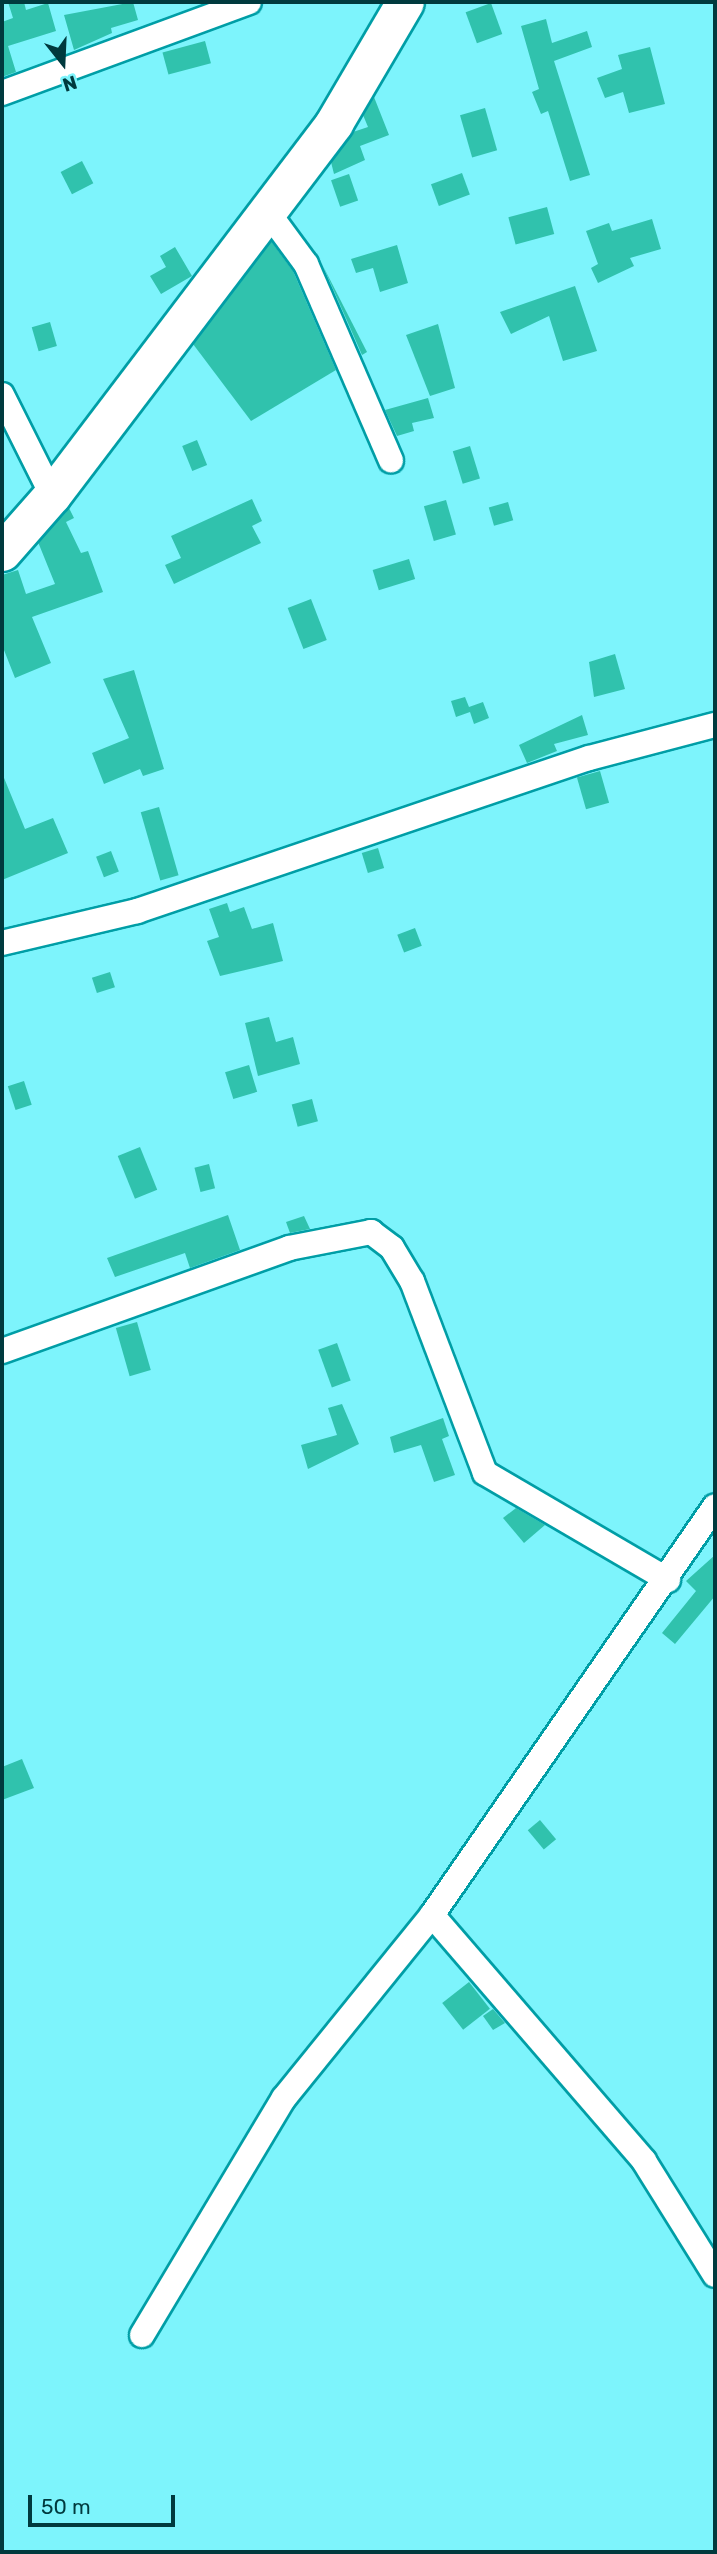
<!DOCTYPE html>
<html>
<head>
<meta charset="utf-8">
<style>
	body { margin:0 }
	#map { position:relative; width:717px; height:2554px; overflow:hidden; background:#7df4fc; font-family:Rubik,sans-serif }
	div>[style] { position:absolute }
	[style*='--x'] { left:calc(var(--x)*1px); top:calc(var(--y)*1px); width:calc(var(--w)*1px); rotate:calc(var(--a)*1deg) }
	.building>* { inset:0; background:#30c2ad; transform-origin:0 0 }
	.roads { filter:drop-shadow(2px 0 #009ea6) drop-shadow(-2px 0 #009ea6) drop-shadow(0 2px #009ea6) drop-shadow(0 -2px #009ea6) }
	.minor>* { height:24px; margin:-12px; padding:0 12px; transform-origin:12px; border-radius:12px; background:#fff }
	.highway>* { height:37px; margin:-18.5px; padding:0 18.5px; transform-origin:18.5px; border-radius:18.5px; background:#fff }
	span { translate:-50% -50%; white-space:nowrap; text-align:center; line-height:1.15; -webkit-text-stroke:7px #7df4fc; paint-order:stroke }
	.frame { position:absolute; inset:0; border:4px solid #003a3e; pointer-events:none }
	.north { position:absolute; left:28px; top:28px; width:70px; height:70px; -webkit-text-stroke:5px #7df4fc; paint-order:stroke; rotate:162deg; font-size:19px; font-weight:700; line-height:28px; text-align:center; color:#003a3e }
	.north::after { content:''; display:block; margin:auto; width:24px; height:32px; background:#003a3e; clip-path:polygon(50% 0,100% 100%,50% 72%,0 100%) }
	.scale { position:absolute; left:28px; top:2495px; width:147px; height:32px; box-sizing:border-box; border:4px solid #003a3e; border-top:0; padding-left:9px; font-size:21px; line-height:24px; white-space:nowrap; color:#003a3e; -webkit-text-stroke:5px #7df4fc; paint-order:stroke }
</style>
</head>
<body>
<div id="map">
	<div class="building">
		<div style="clip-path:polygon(8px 2px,24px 2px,26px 10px,48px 3px,56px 31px,8px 46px,16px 72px,2px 77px,2px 22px,13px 18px)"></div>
		<div style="clip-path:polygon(133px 2px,138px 20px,111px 28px,112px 33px,74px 50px,64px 15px)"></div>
		<div style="left:491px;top:3px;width:33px;height:27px;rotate:70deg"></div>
		<div style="clip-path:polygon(546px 19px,552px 43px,587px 31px,592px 47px,554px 61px,590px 175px,570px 181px,548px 111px,541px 114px,532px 92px,539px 89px,521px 26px)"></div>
		<div style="left:205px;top:41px;width:23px;height:44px;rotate:75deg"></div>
		<div style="clip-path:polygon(650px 47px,665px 104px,629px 113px,623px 92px,605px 98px,597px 78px,622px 69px,618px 55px)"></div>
		<div style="clip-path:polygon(374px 97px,389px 135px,360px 146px,365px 160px,334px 174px,331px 162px,353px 132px,368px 127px,363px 115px)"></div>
		<div style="left:485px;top:108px;width:44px;height:26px;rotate:74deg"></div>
		<div style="left:82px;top:161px;width:25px;height:24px;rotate:63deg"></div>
		<div style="left:462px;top:173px;width:23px;height:33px;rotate:70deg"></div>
		<div style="left:349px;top:174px;width:28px;height:19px;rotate:71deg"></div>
		<div style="left:547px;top:207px;width:28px;height:40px;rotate:75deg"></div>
		<div style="clip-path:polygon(652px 219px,661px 249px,630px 258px,634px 266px,598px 283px,591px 268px,598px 264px,586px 231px,609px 223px,612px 231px)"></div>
		<div style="clip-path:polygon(271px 241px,293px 271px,336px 370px,251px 421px,193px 344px)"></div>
		<div style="clip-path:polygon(397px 245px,408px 283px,380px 292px,373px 268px,356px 273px,351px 259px)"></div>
		<div style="clip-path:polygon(175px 247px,192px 276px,161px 294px,150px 276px,166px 267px,160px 256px)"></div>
		<div style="clip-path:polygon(323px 266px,367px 352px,362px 355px)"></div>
		<div style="clip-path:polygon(575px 286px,597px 351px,563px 361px,549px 316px,511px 334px,500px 312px)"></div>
		<div style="left:50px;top:322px;width:25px;height:19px;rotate:74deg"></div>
		<div style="clip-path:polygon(438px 324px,455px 388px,430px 396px,406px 335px)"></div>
		<div style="clip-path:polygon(428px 398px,434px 418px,412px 423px,414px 431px,397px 436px,385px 410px)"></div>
		<div style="left:197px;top:440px;width:27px;height:16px;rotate:68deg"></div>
		<div style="left:470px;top:446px;width:34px;height:18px;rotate:73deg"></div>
		<div style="clip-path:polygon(252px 499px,262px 521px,252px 526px,261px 543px,174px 584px,165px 565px,181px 558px,171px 536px)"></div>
		<div style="left:446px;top:500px;width:36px;height:23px;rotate:74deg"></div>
		<div style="left:508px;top:502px;width:19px;height:20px;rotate:74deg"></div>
		<div style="clip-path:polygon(69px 508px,74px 518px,66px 522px,81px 553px,88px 551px,103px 592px,32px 617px,51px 663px,15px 678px,2px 645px,2px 575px,18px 570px,26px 594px,55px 584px,38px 542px)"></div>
		<div style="left:409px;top:559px;width:21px;height:38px;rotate:73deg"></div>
		<div style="left:311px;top:599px;width:44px;height:25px;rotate:69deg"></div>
		<div style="clip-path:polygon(615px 654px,625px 689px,594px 697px,589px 662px)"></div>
		<div style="clip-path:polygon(134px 670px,164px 769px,143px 776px,140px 769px,104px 784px,92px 753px,129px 738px,103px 679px)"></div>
		<div style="clip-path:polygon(465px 697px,469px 707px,483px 702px,489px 718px,474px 724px,470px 712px,456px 717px,451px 701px)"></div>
		<div style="clip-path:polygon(582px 715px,588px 735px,554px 744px,557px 751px,527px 763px,519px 745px)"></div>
		<div style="left:600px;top:771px;width:33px;height:24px;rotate:74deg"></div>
		<div style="clip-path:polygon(2px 773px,25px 829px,53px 818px,68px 853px,2px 880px)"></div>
		<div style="left:159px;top:807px;width:71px;height:19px;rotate:74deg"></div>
		<div style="left:378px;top:848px;width:21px;height:17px;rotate:73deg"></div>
		<div style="left:111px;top:851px;width:22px;height:16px;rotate:69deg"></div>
		<div style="clip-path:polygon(227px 903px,230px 912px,244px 907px,252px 929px,273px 923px,283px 961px,220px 976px,207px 941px,219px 937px,209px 909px)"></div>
		<div style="left:415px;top:928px;width:19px;height:19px;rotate:69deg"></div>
		<div style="left:110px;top:972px;width:16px;height:19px;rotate:72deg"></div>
		<div style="clip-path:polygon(269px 1017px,276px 1042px,293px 1037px,300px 1064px,258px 1076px,245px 1023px)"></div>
		<div style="left:249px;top:1065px;width:28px;height:25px;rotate:73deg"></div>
		<div style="left:24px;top:1081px;width:25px;height:17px;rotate:72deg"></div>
		<div style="left:312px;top:1099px;width:23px;height:21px;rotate:75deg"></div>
		<div style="left:140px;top:1147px;width:46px;height:24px;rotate:68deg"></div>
		<div style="left:209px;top:1164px;width:25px;height:15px;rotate:76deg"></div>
		<div style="clip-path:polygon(228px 1215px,240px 1250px,190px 1268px,185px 1253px,115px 1277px,107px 1258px)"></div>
		<div style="clip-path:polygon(304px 1216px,310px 1229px,290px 1233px,286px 1222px)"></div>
		<div style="left:137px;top:1322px;width:50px;height:22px;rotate:74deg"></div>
		<div style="left:337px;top:1343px;width:40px;height:20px;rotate:70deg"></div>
		<div style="clip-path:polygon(342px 1404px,359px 1444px,308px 1469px,301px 1445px,337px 1435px,328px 1408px)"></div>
		<div style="clip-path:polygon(443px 1418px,449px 1436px,442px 1439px,455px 1475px,434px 1482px,421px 1445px,394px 1453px,390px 1437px)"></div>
		<div style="clip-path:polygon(516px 1508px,545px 1525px,524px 1543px,503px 1518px)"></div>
		<div style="clip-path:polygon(715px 1555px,715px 1596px,675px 1644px,662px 1633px,696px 1591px,686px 1581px)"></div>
		<div style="clip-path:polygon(22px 1759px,34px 1788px,2px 1800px,2px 1767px)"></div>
		<div style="left:540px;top:1820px;width:25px;height:16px;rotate:50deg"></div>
		<div style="left:469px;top:1982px;width:34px;height:34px;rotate:52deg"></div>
		<div style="clip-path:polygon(493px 2009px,505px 2023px,493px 2030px,483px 2016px)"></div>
	</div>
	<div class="roads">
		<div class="minor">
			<div style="--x:2;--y:93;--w:263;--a:-20.2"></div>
			<div style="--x:267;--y:211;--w:66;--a:53.7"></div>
			<div style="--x:306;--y:264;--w:214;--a:66.6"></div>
			<div style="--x:2;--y:395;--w:112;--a:63.4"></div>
			<div style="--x:2;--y:943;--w:139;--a:-13.3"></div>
			<div style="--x:137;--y:911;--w:477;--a:-18.7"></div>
			<div style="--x:589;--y:758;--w:130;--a:-14.7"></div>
			<div style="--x:2;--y:1351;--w:305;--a:-19.7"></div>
			<div style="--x:289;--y:1248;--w:84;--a:-11"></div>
			<div style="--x:371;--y:1232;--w:26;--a:37"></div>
			<div style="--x:392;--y:1248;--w:39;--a:59"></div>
			<div style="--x:412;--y:1281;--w:205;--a:69.2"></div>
			<div style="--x:485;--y:1473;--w:212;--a:30.3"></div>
			<div style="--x:432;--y:1915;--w:325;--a:49.2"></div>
			<div style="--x:644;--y:2161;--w:134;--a:58.1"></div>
			<div style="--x:142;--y:2335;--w:276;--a:-59.1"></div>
			<div style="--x:284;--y:2098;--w:235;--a:-51"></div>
			<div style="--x:432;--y:1915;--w:497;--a:-55.3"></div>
		</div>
		<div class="highway">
			<div style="--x:2;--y:552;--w:76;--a:-48.7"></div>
			<div style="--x:52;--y:495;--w:467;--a:-52.8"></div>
			<div style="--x:334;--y:123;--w:140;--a:-59.6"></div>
		</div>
	</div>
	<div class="frame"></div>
	<div class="north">N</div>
	<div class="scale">50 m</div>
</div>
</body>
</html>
